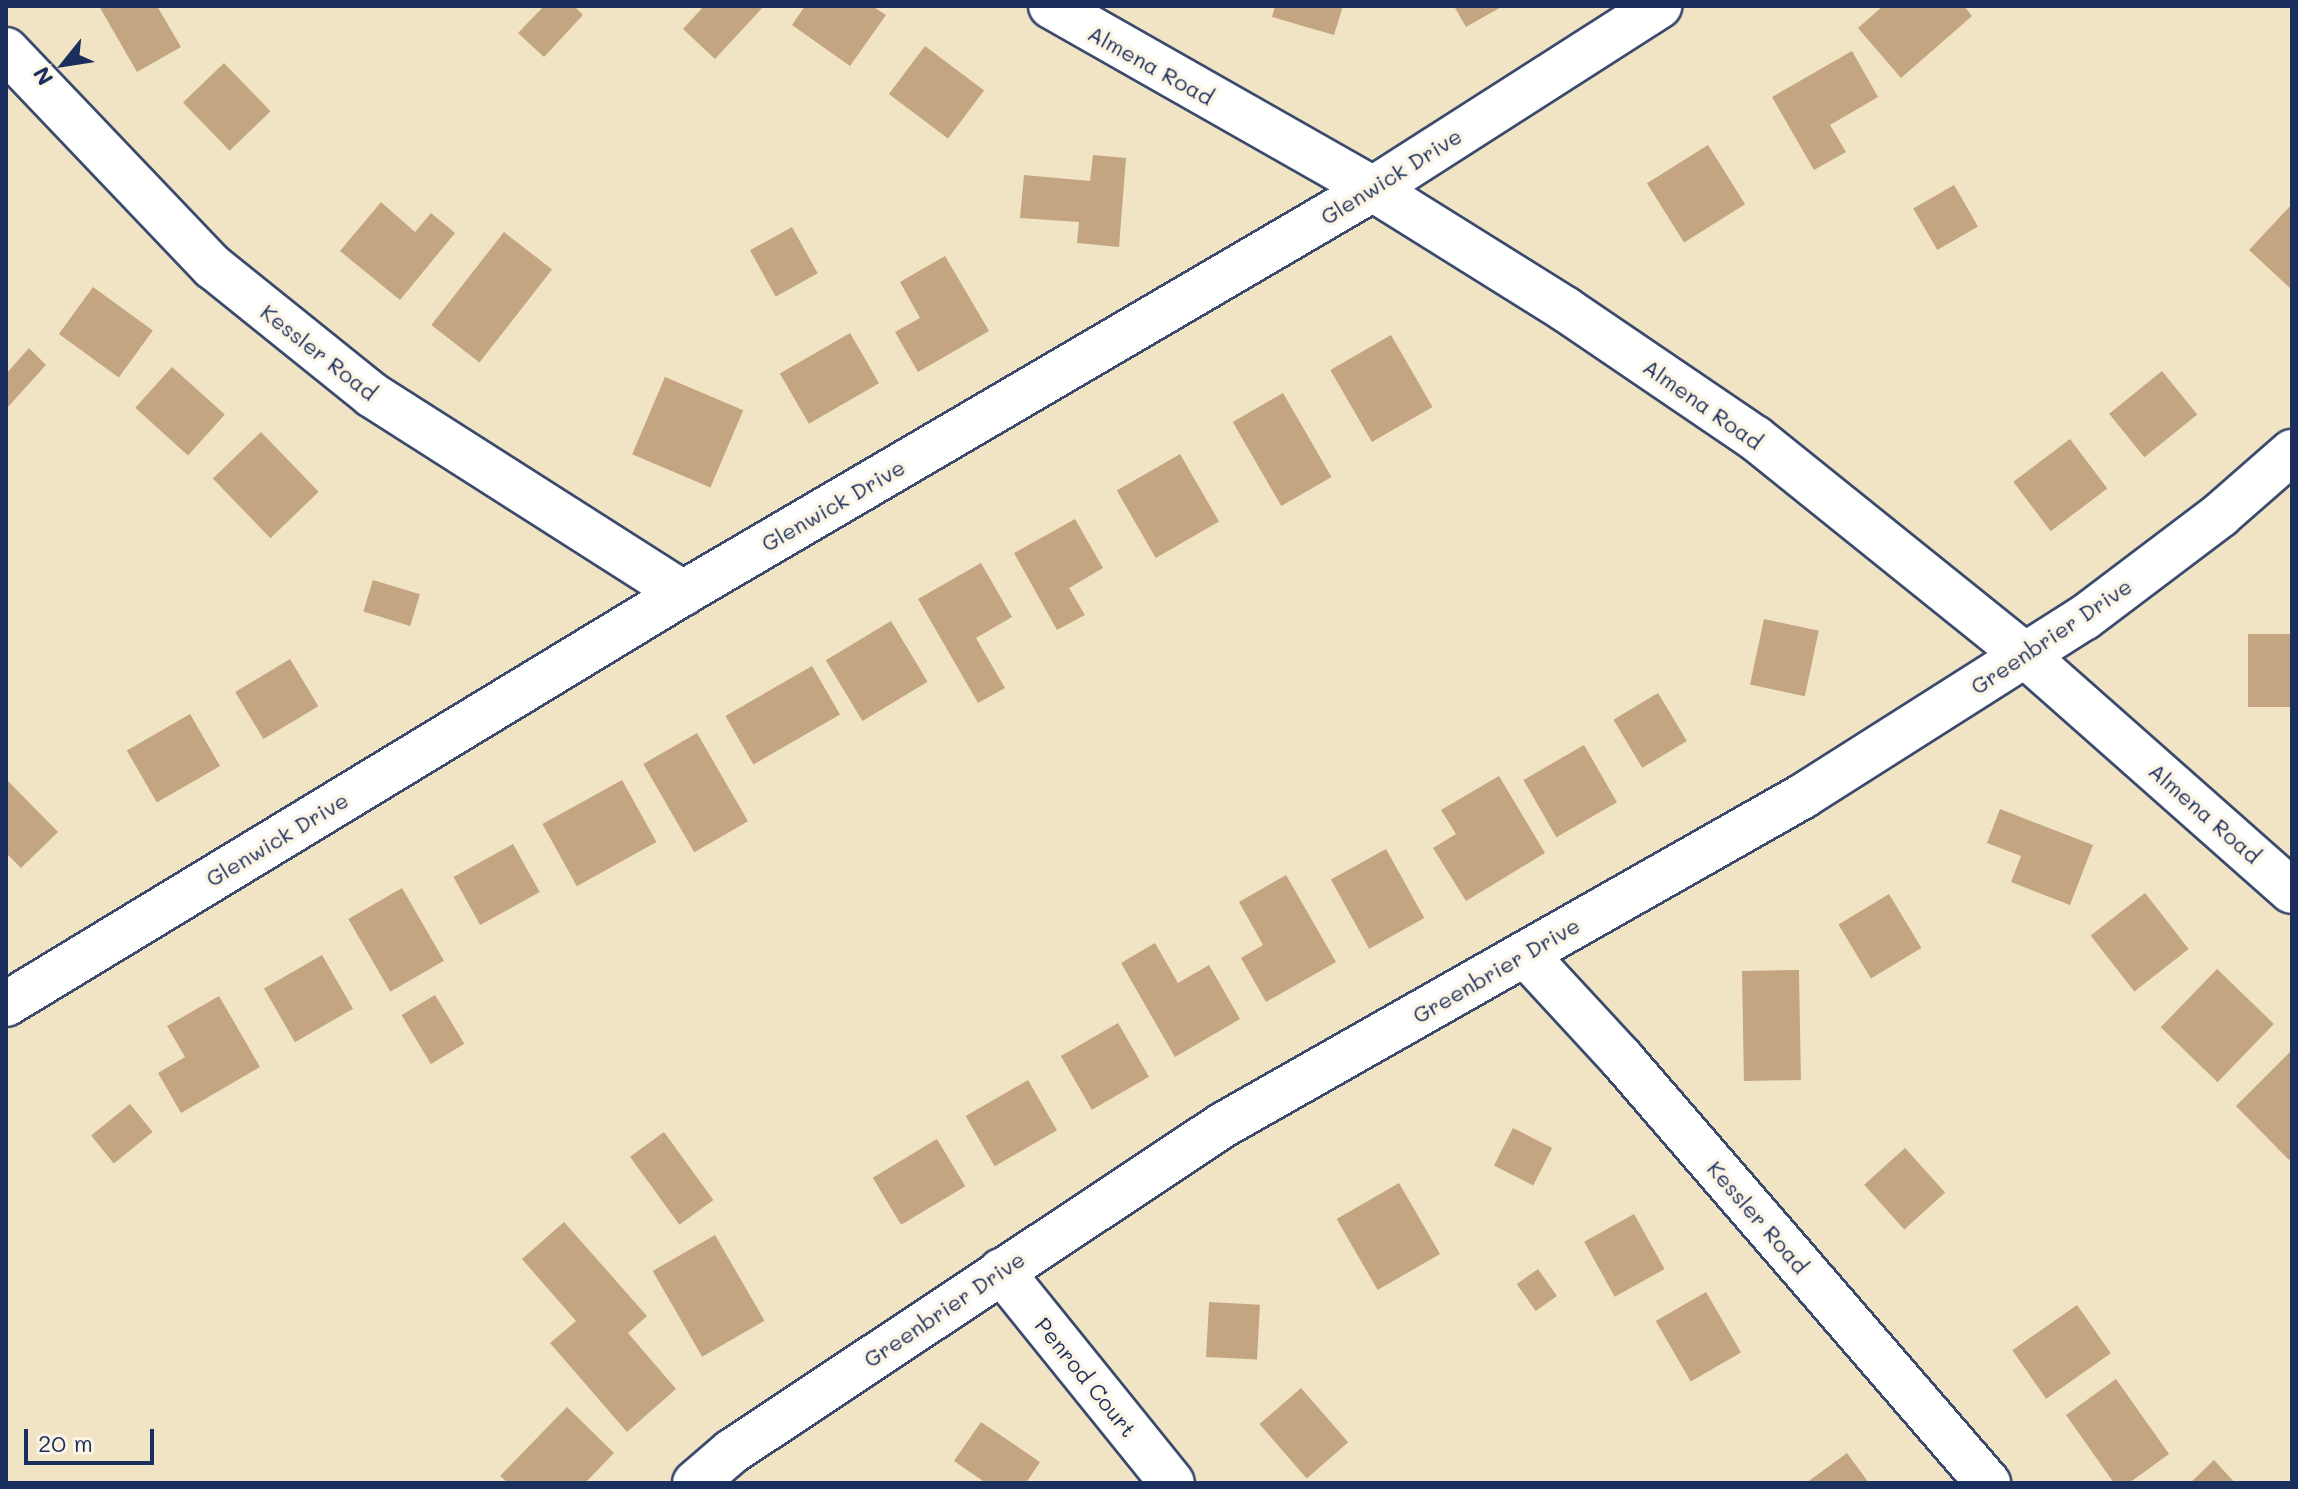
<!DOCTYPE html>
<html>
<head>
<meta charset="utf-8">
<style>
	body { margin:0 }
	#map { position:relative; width:2298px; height:1489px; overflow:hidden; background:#f0e4c5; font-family:Mali,sans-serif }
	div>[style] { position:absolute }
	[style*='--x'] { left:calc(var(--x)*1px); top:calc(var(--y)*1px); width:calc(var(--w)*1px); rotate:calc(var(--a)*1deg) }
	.building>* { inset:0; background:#c4a581; transform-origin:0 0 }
	.roads { filter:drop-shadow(2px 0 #3b4a6d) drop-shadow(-2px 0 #3b4a6d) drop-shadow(0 2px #3b4a6d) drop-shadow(0 -2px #3b4a6d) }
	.minor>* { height:44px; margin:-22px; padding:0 22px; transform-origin:22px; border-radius:22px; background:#fff }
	span { translate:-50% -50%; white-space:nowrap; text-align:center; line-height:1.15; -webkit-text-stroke:7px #fcf5e5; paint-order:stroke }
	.street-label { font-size:22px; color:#1b2f5e }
	.frame { position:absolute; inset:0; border:8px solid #1b2f5e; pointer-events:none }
	.north { position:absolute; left:24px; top:24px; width:80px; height:80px; -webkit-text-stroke:6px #fcf5e5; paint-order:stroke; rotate:240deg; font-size:22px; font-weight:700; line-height:32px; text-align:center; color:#1b2f5e }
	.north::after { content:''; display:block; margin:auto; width:28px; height:36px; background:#1b2f5e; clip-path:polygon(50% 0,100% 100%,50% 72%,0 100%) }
	.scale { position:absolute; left:24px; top:1429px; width:130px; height:36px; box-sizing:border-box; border:4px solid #1b2f5e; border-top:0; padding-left:10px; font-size:24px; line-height:28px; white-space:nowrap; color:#1b2f5e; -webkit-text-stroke:6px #fcf5e5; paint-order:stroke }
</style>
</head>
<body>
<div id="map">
	<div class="building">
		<div style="clip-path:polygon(99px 6px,157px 6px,181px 47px,137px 72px)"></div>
		<div style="clip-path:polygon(544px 6px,574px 6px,583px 15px,544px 57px,518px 33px)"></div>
		<div style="clip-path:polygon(704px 6px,764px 6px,715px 59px,683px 29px)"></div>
		<div style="clip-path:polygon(805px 6px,872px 6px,886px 15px,850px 66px,792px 25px)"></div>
		<div style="clip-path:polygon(1275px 6px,1343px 6px,1334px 35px,1272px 17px)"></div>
		<div style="clip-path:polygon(1454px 6px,1503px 6px,1466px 27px)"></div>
		<div style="clip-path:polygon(1883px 6px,1964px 6px,1972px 16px,1901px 78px,1858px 28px)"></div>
		<div style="left:925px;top:46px;width:74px;height:60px;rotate:37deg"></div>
		<div style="clip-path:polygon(1852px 51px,1878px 97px,1830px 125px,1846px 152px,1814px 170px,1772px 97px)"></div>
		<div style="left:224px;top:63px;width:67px;height:57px;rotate:46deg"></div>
		<div style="left:1708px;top:145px;width:70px;height:72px;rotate:58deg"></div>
		<div style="clip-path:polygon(1093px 155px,1126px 158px,1119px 247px,1077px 243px,1079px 222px,1020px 218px,1024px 175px,1090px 181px)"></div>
		<div style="left:1954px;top:185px;width:48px;height:47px;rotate:60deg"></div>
		<div style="clip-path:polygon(381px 202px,415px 232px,431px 213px,455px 233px,400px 300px,340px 251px)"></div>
		<div style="clip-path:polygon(2292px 204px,2292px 290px,2249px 250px)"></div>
		<div style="left:792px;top:227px;width:53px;height:48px;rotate:61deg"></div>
		<div style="left:504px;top:232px;width:61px;height:118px;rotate:38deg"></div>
		<div style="clip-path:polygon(945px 256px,989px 331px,918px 372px,895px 332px,920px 318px,900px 282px)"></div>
		<div style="left:93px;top:287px;width:74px;height:58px;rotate:36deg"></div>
		<div style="left:850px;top:333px;width:58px;height:81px;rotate:60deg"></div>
		<div style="left:1391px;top:335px;width:83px;height:70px;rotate:60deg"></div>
		<div style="clip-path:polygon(29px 348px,46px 365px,6px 409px,6px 374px)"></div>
		<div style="left:172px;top:367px;width:71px;height:55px;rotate:42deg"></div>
		<div style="left:2162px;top:371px;width:56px;height:68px;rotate:51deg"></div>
		<div style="left:665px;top:377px;width:85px;height:84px;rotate:23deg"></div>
		<div style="left:1283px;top:393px;width:97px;height:58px;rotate:60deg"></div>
		<div style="left:261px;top:432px;width:83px;height:67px;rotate:46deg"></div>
		<div style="left:2070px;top:439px;width:62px;height:71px;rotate:53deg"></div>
		<div style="left:1180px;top:454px;width:78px;height:73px;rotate:60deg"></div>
		<div style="clip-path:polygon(1075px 519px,1103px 568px,1069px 588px,1085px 615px,1057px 630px,1014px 553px)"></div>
		<div style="clip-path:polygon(981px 563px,1012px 617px,976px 638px,1005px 688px,978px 703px,918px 599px)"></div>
		<div style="left:373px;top:580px;width:49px;height:33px;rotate:17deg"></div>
		<div style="left:1764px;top:619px;width:56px;height:67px;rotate:12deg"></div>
		<div style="left:891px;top:621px;width:71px;height:76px;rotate:59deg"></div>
		<div style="left:2292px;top:634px;width:73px;height:44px;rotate:90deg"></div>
		<div style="left:290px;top:659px;width:55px;height:64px;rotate:59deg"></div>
		<div style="left:812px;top:666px;width:56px;height:100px;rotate:60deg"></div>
		<div style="left:1658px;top:693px;width:56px;height:52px;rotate:59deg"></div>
		<div style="left:190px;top:714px;width:60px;height:73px;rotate:60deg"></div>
		<div style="left:697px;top:733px;width:102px;height:62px;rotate:60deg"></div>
		<div style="left:1584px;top:745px;width:66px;height:70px;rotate:60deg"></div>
		<div style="clip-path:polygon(1499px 776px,1545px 853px,1466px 901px,1433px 848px,1456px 834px,1441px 810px)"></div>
		<div style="clip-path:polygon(6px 779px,58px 832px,21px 868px,6px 853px)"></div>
		<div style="left:622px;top:780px;width:71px;height:91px;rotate:61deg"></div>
		<div style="clip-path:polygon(2000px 809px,2093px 845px,2070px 905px,2011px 882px,2021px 856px,1987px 843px)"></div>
		<div style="left:513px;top:844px;width:55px;height:68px;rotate:61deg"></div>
		<div style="left:1386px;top:849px;width:79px;height:63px;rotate:61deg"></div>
		<div style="clip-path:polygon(1286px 875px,1336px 962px,1266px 1002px,1241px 958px,1263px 945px,1239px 902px)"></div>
		<div style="left:402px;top:888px;width:84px;height:62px;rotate:60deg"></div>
		<div style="left:2145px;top:893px;width:71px;height:69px;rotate:52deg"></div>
		<div style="left:1889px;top:894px;width:63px;height:59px;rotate:59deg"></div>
		<div style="clip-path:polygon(1155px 943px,1178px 983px,1209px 965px,1240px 1019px,1175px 1057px,1121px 963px)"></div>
		<div style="left:322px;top:955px;width:62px;height:67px;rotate:60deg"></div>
		<div style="left:2217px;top:969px;width:79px;height:81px;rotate:44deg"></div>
		<div style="left:1799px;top:970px;width:110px;height:57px;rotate:89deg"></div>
		<div style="left:435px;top:995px;width:57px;height:39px;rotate:59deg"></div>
		<div style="clip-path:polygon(219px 996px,260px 1067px,181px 1113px,158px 1073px,185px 1057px,167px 1026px)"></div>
		<div style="left:1118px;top:1023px;width:62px;height:66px;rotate:60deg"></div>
		<div style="clip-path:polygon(2292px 1050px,2292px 1157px,2289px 1160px,2236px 1106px)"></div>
		<div style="left:1028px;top:1080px;width:58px;height:72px;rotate:60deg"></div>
		<div style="left:130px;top:1104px;width:36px;height:50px;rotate:51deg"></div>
		<div style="left:1513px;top:1128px;width:44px;height:42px;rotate:27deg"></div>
		<div style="left:664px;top:1132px;width:84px;height:42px;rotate:54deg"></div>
		<div style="left:937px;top:1139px;width:55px;height:75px;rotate:59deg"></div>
		<div style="left:1905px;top:1148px;width:60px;height:55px;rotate:48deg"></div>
		<div style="left:1399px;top:1183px;width:82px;height:72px;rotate:60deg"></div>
		<div style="left:1634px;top:1214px;width:63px;height:57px;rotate:61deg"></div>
		<div style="clip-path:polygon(564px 1222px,647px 1316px,628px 1333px,676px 1389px,627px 1432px,550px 1343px,576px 1321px,522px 1259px)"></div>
		<div style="left:715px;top:1235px;width:99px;height:72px;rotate:60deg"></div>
		<div style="left:1538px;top:1269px;width:33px;height:26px;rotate:55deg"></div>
		<div style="left:1706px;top:1292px;width:70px;height:58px;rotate:60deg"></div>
		<div style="left:1209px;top:1302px;width:51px;height:55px;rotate:3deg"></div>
		<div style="left:2077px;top:1305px;width:59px;height:79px;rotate:55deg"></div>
		<div style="clip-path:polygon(2116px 1379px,2169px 1454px,2129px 1483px,2114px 1483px,2066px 1415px)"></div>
		<div style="left:1301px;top:1388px;width:72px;height:55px;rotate:49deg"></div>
		<div style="clip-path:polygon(567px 1407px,614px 1453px,585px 1483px,508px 1483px,500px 1476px)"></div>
		<div style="clip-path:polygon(981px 1422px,1040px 1462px,1026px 1483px,986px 1483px,954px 1461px)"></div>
		<div style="clip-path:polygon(1847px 1453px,1869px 1483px,1806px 1483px)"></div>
		<div style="clip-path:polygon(2214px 1460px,2235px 1483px,2190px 1483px)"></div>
	</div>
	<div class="roads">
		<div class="minor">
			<div style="--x:1051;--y:6;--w:370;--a:29.6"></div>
			<div style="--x:1373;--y:189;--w:226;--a:32"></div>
			<div style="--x:1565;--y:309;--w:230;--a:34.2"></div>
			<div style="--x:1755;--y:438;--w:346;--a:38.8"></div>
			<div style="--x:2025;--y:655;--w:356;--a:41.5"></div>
			<div style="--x:6;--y:50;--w:300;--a:46.4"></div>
			<div style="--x:213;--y:267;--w:204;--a:38.8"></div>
			<div style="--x:372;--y:395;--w:369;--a:32.5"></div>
			<div style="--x:1525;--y:954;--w:142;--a:47.3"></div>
			<div style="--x:1621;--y:1058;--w:562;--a:49.19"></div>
			<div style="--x:6;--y:1004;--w:792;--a:-31.26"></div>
			<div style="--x:683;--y:593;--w:800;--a:-30.35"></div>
			<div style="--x:1373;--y:189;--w:340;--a:-32.6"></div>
			<div style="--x:1001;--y:1271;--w:272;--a:51.1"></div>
			<div style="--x:695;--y:1483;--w:48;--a:-40.7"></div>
			<div style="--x:731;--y:1452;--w:591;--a:-33.61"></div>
			<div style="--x:1223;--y:1125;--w:667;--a:-29.56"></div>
			<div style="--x:1803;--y:796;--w:333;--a:-32.4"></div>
			<div style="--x:2084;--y:618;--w:171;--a:-37.1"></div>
			<div style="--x:2220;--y:515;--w:96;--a:-41.2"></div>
		</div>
	</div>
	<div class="street-label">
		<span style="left:1151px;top:65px;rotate:29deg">Almena Road</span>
		<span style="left:1391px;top:176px;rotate:-32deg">Glenwick Drive</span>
		<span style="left:319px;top:352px;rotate:38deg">Kessler Road</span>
		<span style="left:1703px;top:404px;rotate:35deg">Almena Road</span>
		<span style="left:833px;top:505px;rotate:-30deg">Glenwick Drive</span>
		<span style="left:2051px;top:636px;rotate:-34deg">Greenbrier Drive</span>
		<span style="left:2205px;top:813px;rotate:41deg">Almena Road</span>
		<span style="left:277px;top:839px;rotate:-31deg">Glenwick Drive</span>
		<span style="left:1496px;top:970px;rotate:-30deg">Greenbrier Drive</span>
		<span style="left:1758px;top:1217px;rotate:49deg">Kessler Road</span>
		<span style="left:944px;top:1309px;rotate:-34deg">Greenbrier Drive</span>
		<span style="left:1086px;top:1377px;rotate:51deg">Penrod Court</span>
	</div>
	<div class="frame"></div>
	<div class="north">N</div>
	<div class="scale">20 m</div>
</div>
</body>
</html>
